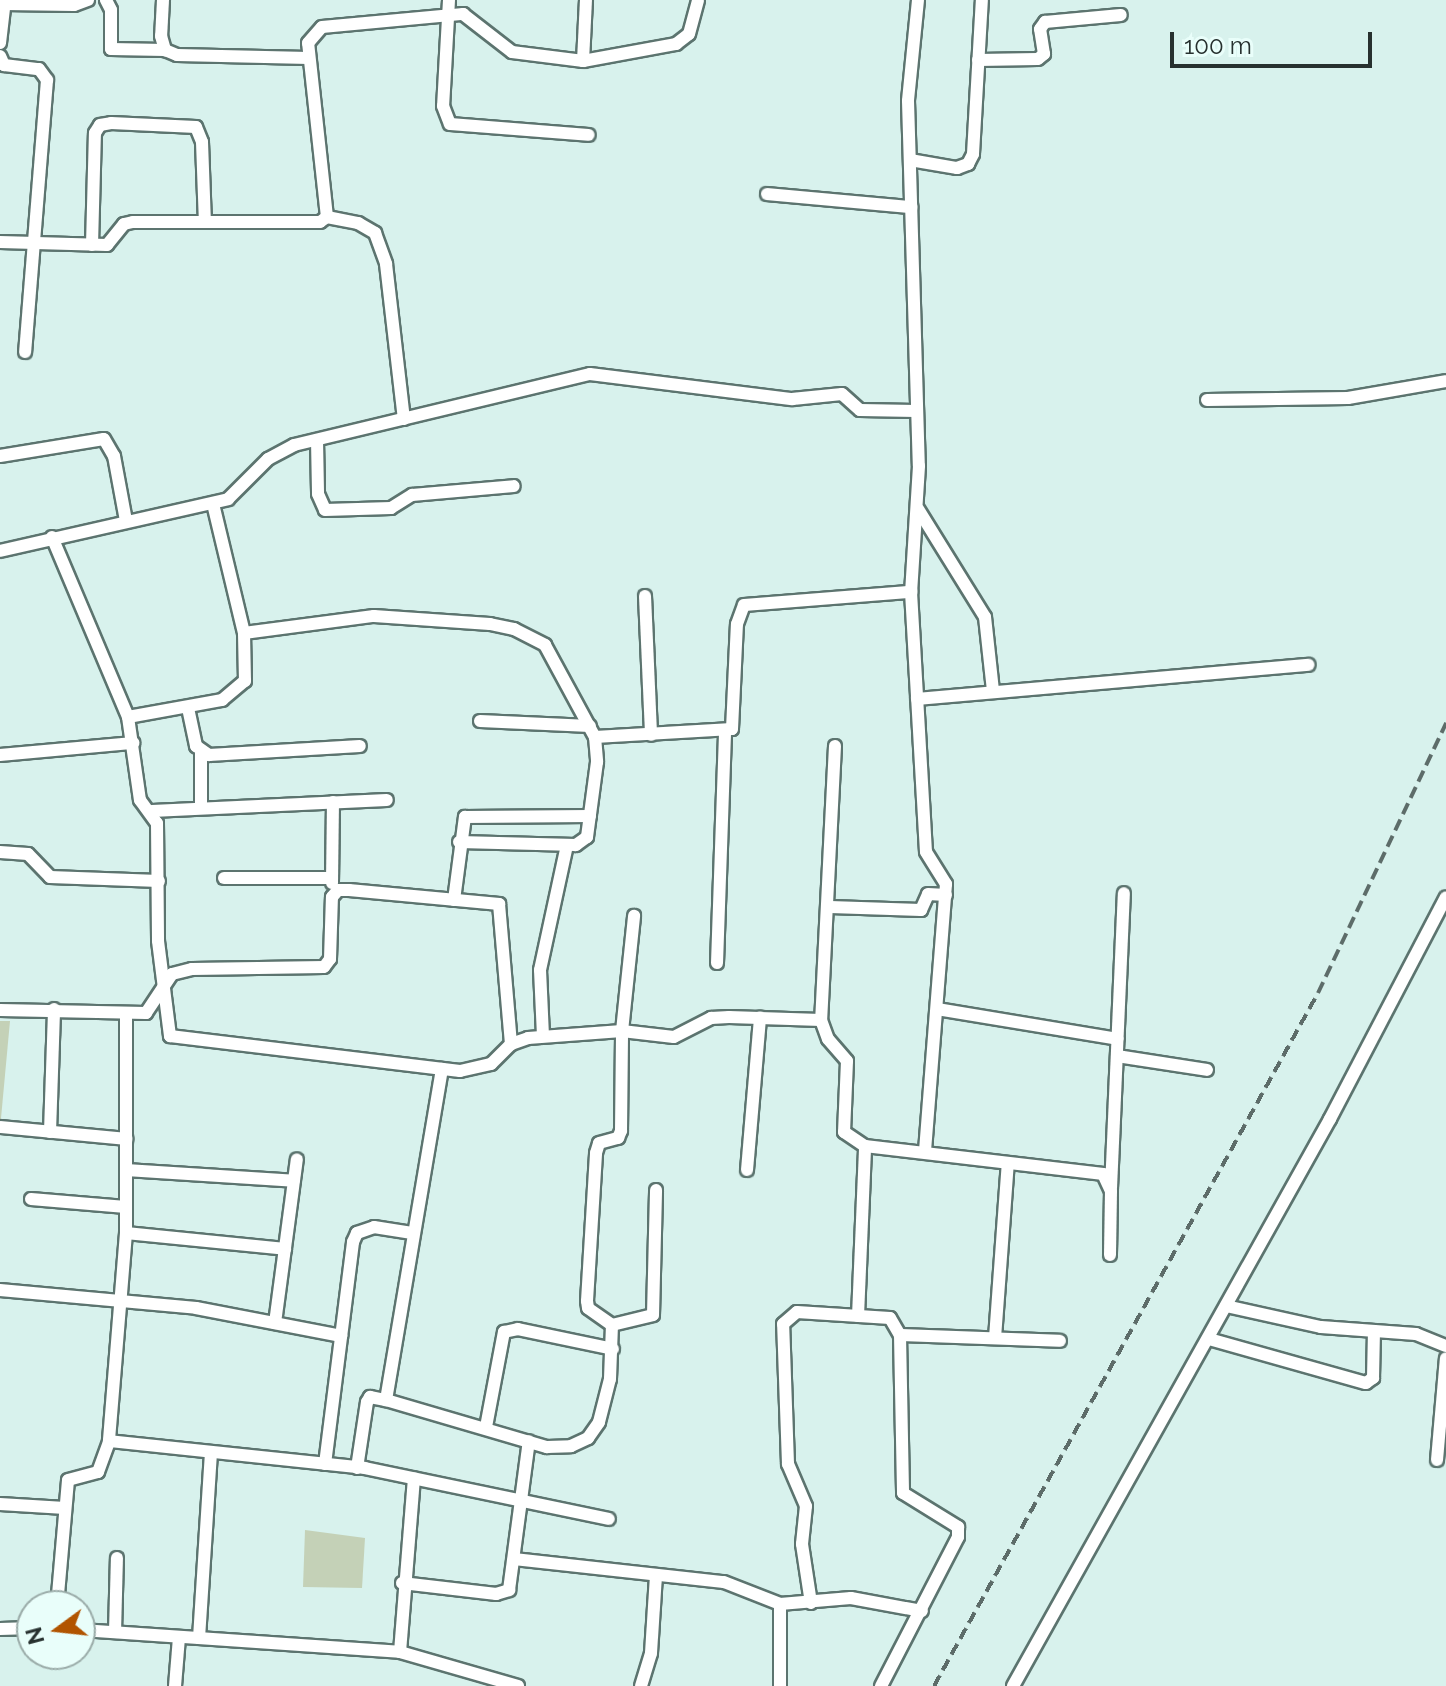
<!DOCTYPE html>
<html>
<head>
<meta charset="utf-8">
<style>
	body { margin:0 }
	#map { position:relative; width:1446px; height:1686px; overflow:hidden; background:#d8f2ed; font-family:Raleway,sans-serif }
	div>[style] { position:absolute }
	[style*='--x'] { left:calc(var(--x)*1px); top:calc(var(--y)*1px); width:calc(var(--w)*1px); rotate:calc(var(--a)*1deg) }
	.green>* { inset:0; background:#c4d1b7 }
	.roads { filter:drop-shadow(2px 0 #5c746f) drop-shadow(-2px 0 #5c746f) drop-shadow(0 2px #5c746f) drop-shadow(0 -2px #5c746f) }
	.minor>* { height:12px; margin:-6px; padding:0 6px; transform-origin:6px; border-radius:6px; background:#fff }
	.rail>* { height:4px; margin-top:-2px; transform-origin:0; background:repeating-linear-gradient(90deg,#5d6c69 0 12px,transparent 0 18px) }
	span { translate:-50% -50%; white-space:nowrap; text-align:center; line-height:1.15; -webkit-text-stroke:7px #e9fefa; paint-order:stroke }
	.north { position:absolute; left:16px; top:1590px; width:80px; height:80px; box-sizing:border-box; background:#e9fefa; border:2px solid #9baca9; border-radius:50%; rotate:255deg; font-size:22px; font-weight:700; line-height:32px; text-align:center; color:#27312f }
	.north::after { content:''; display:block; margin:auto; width:28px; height:36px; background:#b15400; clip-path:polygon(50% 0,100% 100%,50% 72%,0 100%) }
	.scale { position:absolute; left:1170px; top:32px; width:202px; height:36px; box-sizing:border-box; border:4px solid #27312f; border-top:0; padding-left:10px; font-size:24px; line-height:28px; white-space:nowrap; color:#27312f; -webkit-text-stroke:6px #e9fefa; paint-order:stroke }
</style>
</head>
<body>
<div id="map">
	<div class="green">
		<div style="clip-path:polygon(0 1021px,10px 1021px,0 1129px)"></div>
		<div style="clip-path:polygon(305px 1530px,365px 1538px,362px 1588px,303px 1587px)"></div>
	</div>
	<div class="roads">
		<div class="minor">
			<div style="--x:106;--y:0;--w:11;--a:63"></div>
			<div style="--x:111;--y:10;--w:39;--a:90"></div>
			<div style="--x:111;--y:49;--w:54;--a:1.1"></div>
			<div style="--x:163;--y:0;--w:36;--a:93"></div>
			<div style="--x:161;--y:36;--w:15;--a:74"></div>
			<div style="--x:165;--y:50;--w:13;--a:23"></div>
			<div style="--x:177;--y:55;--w:132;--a:1.3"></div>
			<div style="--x:449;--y:0;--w:106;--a:93.2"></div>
			<div style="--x:443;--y:106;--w:19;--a:69"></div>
			<div style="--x:450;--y:124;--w:139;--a:4.5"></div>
			<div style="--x:918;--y:0;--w:101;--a:95.7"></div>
			<div style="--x:908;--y:101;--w:365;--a:88.3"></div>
			<div style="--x:919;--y:466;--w:126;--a:93.6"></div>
			<div style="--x:911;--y:592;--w:260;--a:86.7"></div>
			<div style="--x:926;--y:852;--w:38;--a:58"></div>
			<div style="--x:946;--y:884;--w:269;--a:94.5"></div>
			<div style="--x:4;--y:4;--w:70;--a:0.8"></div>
			<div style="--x:74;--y:5;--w:15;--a:-20"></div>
			<div style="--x:0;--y:43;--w:43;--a:-83.4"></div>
			<div style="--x:0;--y:56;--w:10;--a:66"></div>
			<div style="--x:4;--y:65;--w:35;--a:7"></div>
			<div style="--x:39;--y:69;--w:14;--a:54"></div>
			<div style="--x:47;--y:80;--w:273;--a:94.6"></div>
			<div style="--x:978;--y:60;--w:60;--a:-1"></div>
			<div style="--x:1038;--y:59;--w:8;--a:-40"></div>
			<div style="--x:1044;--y:54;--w:25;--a:-99"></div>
			<div style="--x:1040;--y:29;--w:9;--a:-54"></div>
			<div style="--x:1045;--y:22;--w:76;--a:-5.3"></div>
			<div style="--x:583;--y:61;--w:61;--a:-87.2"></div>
			<div style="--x:910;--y:160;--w:48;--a:9.7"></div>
			<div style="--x:957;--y:168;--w:12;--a:-20"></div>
			<div style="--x:968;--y:164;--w:11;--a:-63"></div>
			<div style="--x:973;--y:154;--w:154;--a:-86.7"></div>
			<div style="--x:767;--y:194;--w:145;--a:5.2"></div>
			<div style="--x:327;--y:217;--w:32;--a:11"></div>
			<div style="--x:358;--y:223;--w:20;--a:30"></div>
			<div style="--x:375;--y:233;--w:33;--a:70"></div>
			<div style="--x:386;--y:264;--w:156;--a:83.4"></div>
			<div style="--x:0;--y:242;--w:107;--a:1.6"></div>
			<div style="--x:107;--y:245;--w:27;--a:-51"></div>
			<div style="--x:124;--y:224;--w:9;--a:-13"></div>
			<div style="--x:133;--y:222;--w:187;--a:0"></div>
			<div style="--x:320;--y:222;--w:9;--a:-36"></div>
			<div style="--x:327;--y:217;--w:175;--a:-96.2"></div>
			<div style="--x:308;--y:43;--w:21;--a:-49"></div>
			<div style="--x:322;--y:27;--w:142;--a:-5.3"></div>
			<div style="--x:463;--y:14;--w:62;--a:37.8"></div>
			<div style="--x:512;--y:52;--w:72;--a:7.2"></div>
			<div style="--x:583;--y:61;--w:95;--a:-10.4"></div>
			<div style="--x:676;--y:44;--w:16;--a:-38"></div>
			<div style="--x:689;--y:34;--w:35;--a:-75"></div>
			<div style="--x:92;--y:245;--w:112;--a:-88.5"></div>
			<div style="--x:95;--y:133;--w:9;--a:-58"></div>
			<div style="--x:100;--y:125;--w:11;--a:-10"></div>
			<div style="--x:111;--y:123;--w:85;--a:2.7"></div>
			<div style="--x:196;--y:127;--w:16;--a:68"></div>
			<div style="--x:202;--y:142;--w:80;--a:87.9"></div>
			<div style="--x:1207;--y:400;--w:141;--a:-0.8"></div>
			<div style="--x:1348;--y:398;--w:99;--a:-9.8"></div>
			<div style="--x:317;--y:440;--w:54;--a:88.9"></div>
			<div style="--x:318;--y:494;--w:17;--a:66"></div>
			<div style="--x:325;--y:510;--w:66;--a:-1.7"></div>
			<div style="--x:391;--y:508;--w:25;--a:-32"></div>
			<div style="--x:412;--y:495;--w:102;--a:-5"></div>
			<div style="--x:0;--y:456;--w:105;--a:-9.3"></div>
			<div style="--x:104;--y:439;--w:20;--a:60"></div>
			<div style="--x:114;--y:456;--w:66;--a:79.5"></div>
			<div style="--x:918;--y:509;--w:127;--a:58.2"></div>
			<div style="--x:985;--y:617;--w:74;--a:83.8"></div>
			<div style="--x:52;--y:537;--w:195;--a:67.1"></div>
			<div style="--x:128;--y:717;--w:84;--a:81.8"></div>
			<div style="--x:140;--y:800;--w:29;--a:54"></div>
			<div style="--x:157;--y:823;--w:118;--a:89.5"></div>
			<div style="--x:158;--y:941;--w:96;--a:82.8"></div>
			<div style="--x:170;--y:1036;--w:292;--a:6.9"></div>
			<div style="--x:460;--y:1071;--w:32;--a:-13"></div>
			<div style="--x:491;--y:1064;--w:28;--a:-45"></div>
			<div style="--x:511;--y:1044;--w:18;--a:-19"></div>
			<div style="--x:528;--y:1038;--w:94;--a:-4.3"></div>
			<div style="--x:622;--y:1031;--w:52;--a:6.6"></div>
			<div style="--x:674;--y:1037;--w:42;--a:-27.2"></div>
			<div style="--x:711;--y:1018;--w:18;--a:-3"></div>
			<div style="--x:729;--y:1017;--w:92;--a:1.9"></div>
			<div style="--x:0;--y:551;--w:234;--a:-12.8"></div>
			<div style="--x:228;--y:499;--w:57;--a:-45"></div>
			<div style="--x:268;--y:459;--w:30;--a:-28"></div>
			<div style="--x:294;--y:445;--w:304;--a:-13.5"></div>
			<div style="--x:590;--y:374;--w:204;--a:7.1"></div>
			<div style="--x:792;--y:399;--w:50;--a:-5.7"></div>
			<div style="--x:842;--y:394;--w:24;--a:42"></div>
			<div style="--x:860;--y:410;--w:56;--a:1"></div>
			<div style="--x:645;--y:596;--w:139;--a:87.5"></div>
			<div style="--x:244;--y:633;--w:131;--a:-7.5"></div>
			<div style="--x:374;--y:616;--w:116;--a:3.9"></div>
			<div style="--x:490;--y:624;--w:25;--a:12"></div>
			<div style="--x:514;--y:629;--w:35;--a:27"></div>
			<div style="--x:545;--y:645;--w:105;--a:61.5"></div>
			<div style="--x:595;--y:737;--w:25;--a:85"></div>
			<div style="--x:597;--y:762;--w:76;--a:97.6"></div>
			<div style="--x:587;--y:837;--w:14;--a:144"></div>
			<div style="--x:576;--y:845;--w:117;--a:-178.5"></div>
			<div style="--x:917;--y:699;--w:393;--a:-5"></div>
			<div style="--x:188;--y:708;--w:39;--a:78"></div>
			<div style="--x:196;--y:746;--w:16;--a:35"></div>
			<div style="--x:209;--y:755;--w:151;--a:-3.4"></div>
			<div style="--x:128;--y:717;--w:96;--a:-10.3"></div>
			<div style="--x:222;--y:700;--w:30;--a:-40"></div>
			<div style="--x:245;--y:681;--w:48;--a:-91.2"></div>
			<div style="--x:244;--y:633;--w:133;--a:-103.5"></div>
			<div style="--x:480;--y:721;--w:110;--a:2.6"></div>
			<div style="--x:595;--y:737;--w:137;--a:-3.3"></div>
			<div style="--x:732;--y:729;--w:105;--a:-87.3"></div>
			<div style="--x:737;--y:624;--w:20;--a:-70"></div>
			<div style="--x:744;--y:605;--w:168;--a:-4.5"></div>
			<div style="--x:835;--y:746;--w:274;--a:92.9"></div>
			<div style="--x:821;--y:1020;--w:20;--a:70"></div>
			<div style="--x:828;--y:1039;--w:29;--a:49"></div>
			<div style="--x:847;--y:1061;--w:71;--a:92.4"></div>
			<div style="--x:844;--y:1132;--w:25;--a:34"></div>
			<div style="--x:865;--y:1146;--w:240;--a:6.7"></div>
			<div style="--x:1103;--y:1174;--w:19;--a:65"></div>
			<div style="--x:1111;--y:1191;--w:64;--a:90.9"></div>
			<div style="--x:0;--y:755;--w:134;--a:-5.2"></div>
			<div style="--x:201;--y:807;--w:54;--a:-90"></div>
			<div style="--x:152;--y:811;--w:235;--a:-2.7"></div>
			<div style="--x:0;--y:852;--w:28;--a:4"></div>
			<div style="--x:28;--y:854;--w:32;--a:46"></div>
			<div style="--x:50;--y:877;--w:109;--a:2.1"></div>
			<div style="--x:224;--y:878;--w:108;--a:0"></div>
			<div style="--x:332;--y:883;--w:81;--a:-89.3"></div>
			<div style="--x:454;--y:900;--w:84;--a:-82.5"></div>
			<div style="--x:465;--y:817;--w:125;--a:-0.5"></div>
			<div style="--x:830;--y:907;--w:91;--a:1.9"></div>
			<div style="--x:921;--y:910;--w:17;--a:-66"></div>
			<div style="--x:928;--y:894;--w:18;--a:3"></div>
			<div style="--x:717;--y:963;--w:231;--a:-88"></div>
			<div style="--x:937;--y:1009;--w:183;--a:9.4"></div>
			<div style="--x:0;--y:1010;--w:146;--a:1.2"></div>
			<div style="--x:146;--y:1013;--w:47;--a:-56.3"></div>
			<div style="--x:172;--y:974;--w:21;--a:-14"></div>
			<div style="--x:192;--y:969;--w:132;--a:-0.9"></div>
			<div style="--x:324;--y:967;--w:10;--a:-53"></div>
			<div style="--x:330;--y:959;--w:62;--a:-88.2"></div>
			<div style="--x:332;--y:897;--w:9;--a:-49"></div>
			<div style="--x:338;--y:890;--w:11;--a:0"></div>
			<div style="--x:349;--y:890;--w:151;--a:5.3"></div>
			<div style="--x:499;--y:904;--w:141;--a:85.1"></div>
			<div style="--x:126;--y:1014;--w:219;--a:90"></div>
			<div style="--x:126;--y:1233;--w:209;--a:94.7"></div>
			<div style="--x:109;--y:1441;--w:257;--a:6"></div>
			<div style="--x:365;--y:1468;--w:249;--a:11.8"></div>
			<div style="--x:543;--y:1036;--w:66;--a:-92.6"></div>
			<div style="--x:540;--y:970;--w:128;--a:-77.8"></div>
			<div style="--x:1117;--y:1056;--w:91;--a:8.8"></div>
			<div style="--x:442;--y:1069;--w:336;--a:99.6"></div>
			<div style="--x:386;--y:1400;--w:168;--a:16.3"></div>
			<div style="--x:547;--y:1447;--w:24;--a:-2"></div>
			<div style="--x:571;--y:1446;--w:19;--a:-25"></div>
			<div style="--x:588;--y:1438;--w:19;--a:-55"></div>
			<div style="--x:599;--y:1422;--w:44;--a:-75.7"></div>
			<div style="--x:610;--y:1379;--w:54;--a:-87.9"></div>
			<div style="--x:612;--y:1325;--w:29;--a:-145"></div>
			<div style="--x:588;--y:1308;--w:7;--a:-98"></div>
			<div style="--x:587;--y:1301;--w:148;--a:-86.5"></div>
			<div style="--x:596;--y:1153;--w:10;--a:-73"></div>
			<div style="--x:599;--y:1143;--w:20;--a:-15"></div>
			<div style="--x:618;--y:1138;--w:8;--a:-67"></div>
			<div style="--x:621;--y:1131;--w:100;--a:-89.4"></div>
			<div style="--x:622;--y:1031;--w:116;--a:-84"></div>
			<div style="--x:0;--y:1127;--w:127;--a:5.4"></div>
			<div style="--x:50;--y:1132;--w:123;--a:-88.1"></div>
			<div style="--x:126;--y:1170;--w:168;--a:3.7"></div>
			<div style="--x:747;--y:1170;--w:153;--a:-85.1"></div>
			<div style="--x:1111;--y:1188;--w:295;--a:-87.5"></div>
			<div style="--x:31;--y:1199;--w:95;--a:4.8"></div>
			<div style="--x:126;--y:1233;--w:160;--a:5.7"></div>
			<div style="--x:0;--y:1290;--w:197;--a:5.2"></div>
			<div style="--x:196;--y:1308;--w:148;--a:10.9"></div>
			<div style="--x:1226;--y:1306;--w:97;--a:12.5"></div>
			<div style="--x:1321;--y:1327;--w:95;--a:4.2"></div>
			<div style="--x:1416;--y:1334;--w:32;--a:22"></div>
			<div style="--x:858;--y:1316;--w:170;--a:-87.6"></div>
			<div style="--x:275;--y:1323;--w:165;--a:-82.4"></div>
			<div style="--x:612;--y:1325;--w:42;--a:-13.7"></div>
			<div style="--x:653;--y:1315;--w:125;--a:-88.6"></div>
			<div style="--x:900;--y:1335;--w:160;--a:2.1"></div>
			<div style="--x:995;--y:1338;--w:175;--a:-85.8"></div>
			<div style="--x:1209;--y:1339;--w:163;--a:15.7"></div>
			<div style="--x:1366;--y:1383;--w:9;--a:-36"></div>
			<div style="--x:1373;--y:1378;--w:47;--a:-88.8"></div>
			<div style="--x:486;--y:1427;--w:97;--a:-79.3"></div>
			<div style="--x:504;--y:1332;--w:14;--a:-12"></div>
			<div style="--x:518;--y:1329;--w:97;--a:11.9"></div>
			<div style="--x:1437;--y:1460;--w:102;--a:-85"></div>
			<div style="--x:325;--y:1464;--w:224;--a:-82.8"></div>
			<div style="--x:353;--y:1242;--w:10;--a:-66"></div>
			<div style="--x:357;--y:1233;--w:18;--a:-19"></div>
			<div style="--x:374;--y:1227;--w:37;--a:9"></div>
			<div style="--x:357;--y:1468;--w:67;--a:-81.4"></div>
			<div style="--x:367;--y:1402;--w:6;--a:-59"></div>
			<div style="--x:370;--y:1397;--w:16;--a:11"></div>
			<div style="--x:0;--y:1504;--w:65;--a:3.5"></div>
			<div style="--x:514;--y:1559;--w:211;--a:6.3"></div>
			<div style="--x:724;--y:1582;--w:60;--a:21.4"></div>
			<div style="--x:780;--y:1604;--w:71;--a:-4.8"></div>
			<div style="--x:851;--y:1598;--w:72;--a:10.4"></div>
			<div style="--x:402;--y:1583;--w:95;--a:6.7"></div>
			<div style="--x:496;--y:1594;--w:14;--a:-17"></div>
			<div style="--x:509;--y:1590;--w:150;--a:-82.4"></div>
			<div style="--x:811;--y:1603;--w:60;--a:-98.7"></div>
			<div style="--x:802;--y:1544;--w:38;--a:-84"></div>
			<div style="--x:806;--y:1506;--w:46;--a:-113.2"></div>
			<div style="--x:788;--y:1464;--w:140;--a:-92"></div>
			<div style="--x:783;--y:1324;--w:18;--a:-41"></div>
			<div style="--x:797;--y:1312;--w:93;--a:3.7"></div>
			<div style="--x:890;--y:1318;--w:20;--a:60"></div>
			<div style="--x:900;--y:1335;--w:158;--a:88.9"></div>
			<div style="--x:903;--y:1493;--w:65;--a:31.7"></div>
			<div style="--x:958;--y:1527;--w:10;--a:90"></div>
			<div style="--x:958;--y:1537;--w:168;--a:117.3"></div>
			<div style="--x:780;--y:1604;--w:82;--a:90"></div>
			<div style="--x:57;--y:1606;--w:126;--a:-85"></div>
			<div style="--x:68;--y:1480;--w:31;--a:-15"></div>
			<div style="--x:98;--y:1472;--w:33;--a:-70"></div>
			<div style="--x:0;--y:1629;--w:32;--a:-2"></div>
			<div style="--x:80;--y:1630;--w:321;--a:3.9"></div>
			<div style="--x:400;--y:1652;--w:123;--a:16.1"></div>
			<div style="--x:115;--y:1632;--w:74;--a:-88.5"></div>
			<div style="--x:199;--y:1638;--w:184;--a:-86.3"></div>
			<div style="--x:400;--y:1652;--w:174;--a:-85.4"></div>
			<div style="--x:175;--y:1686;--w:49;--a:-85.3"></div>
			<div style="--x:641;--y:1686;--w:34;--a:-73"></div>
			<div style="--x:651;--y:1653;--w:78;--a:-86.3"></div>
			<div style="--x:1013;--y:1686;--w:650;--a:-60.79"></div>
			<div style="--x:1330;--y:1119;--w:250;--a:-62.4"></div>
		</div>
	</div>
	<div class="rail">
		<div style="--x:934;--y:1686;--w:792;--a:-61.01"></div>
		<div style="--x:1318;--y:993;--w:299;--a:-64.6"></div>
	</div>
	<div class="north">N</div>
	<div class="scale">100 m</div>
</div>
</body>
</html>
